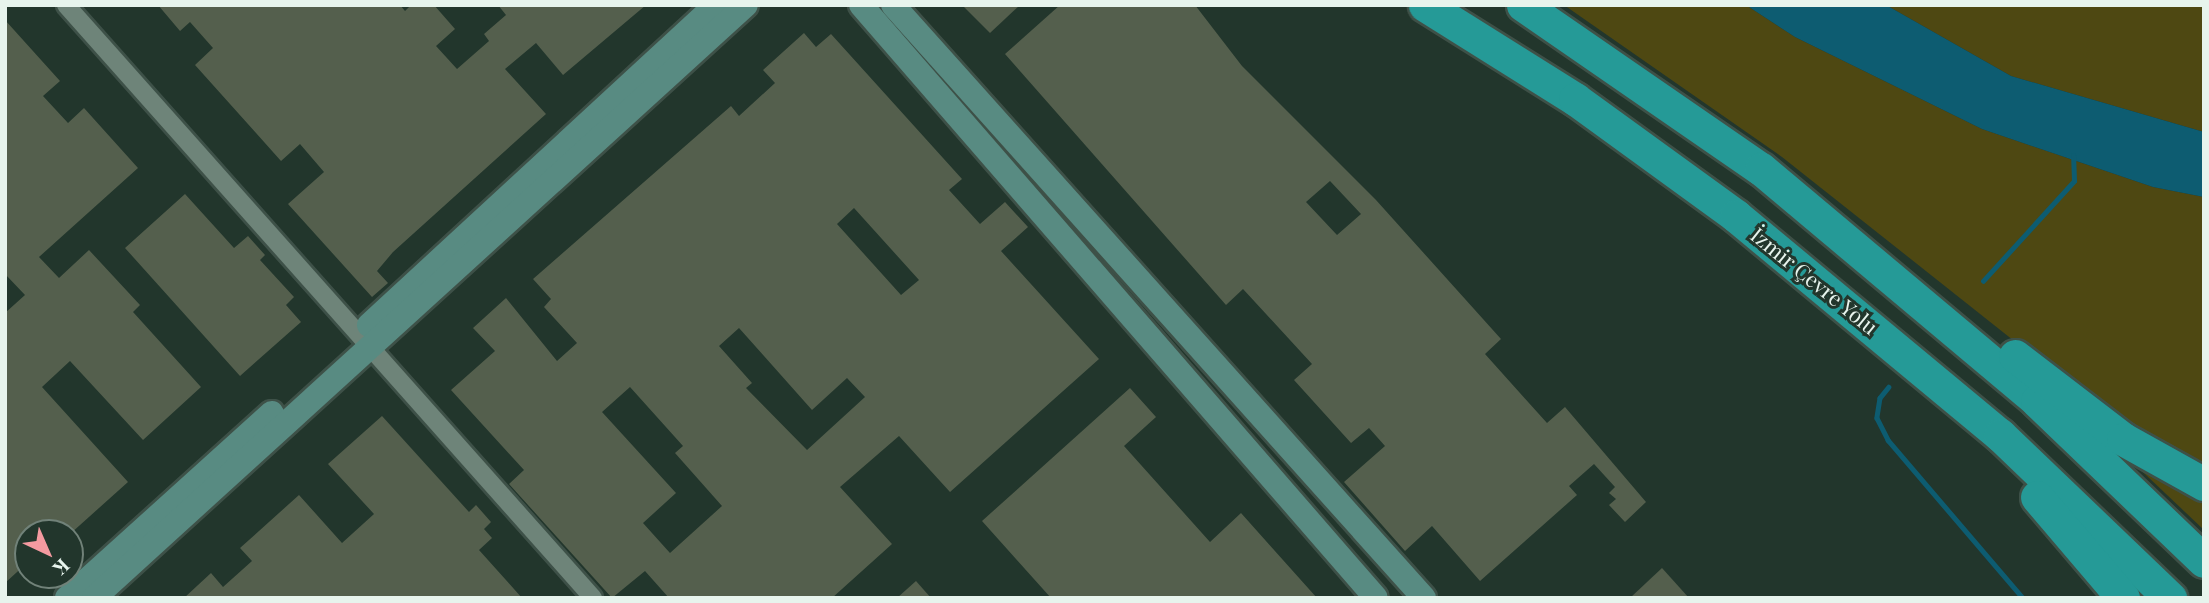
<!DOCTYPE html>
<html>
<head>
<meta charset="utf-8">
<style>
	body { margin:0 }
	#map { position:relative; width:2209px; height:603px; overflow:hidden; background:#22362c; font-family:"Playfair Display",serif }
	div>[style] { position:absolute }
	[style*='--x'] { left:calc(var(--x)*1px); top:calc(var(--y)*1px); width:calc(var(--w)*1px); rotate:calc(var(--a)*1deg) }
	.green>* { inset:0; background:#4e4812 }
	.water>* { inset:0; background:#0d5c71 }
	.stream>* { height:4.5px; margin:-2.25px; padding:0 2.25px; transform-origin:2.25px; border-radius:2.25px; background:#0d5c71 }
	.building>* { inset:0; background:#545f4d }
	.roads { filter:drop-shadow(2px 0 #3e5148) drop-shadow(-2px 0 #3e5148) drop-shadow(0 2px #3e5148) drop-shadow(0 -2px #3e5148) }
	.street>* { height:18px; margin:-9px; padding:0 9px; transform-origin:9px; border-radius:9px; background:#6e8479 }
	.secondary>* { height:24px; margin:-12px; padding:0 12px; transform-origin:12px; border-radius:12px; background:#588b82 }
	.highway>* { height:33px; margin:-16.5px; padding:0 16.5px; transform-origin:16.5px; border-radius:16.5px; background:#259a97 }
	span { translate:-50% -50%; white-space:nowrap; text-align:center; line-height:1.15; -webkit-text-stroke:6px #22362c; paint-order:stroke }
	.street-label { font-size:21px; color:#e7f4ed }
	.frame { position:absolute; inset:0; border:7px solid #e7f4ed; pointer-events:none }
	.north { position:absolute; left:14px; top:519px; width:70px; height:70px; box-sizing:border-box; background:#22362c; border:2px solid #718279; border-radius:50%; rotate:136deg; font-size:19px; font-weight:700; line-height:28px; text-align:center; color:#e7f4ed }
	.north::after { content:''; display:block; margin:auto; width:24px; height:32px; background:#f49aa0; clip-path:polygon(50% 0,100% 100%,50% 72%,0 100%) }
</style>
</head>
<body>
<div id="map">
	<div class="green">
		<div style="clip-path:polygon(1564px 5px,1746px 5px,1795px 37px,1982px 129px,2153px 187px,2204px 197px,2204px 471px,2090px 401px,1782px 157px)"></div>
		<div style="clip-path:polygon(1886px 5px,2204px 5px,2204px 132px,2011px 76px)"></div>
		<div style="clip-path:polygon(2127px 457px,2204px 497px,2204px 530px)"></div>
	</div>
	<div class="water">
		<div style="clip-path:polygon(1746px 5px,1886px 5px,2011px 76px,2204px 132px,2204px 197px,2153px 187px,1982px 129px,1795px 37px)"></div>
	</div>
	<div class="stream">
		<div style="--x:1983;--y:281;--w:135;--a:-47.7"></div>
		<div style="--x:2074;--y:181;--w:25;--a:-92"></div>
		<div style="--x:1889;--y:387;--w:14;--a:129"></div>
		<div style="--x:1880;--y:398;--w:20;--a:99"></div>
		<div style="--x:1877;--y:418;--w:25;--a:63"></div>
		<div style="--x:1888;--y:440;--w:208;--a:49.5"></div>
	</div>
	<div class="building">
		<div style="clip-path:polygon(158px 5px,400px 5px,405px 11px,411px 5px,434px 5px,455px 29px,436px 46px,457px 69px,489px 41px,484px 34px,506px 15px,498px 5px,646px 5px,563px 75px,536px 43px,505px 69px,546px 114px,393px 252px,377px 271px,388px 283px,372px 297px,288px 204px,324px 172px,300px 144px,281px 161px,195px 65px,213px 48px,190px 22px,180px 31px)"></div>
		<div style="clip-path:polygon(962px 5px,1020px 5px,990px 33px)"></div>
		<div style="clip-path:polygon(evenodd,1060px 5px,1195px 5px,1242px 66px,1376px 200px,1501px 339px,1485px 354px,1547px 423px,1565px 407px,1646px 502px,1625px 522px,1609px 505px,1616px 499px,1609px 493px,1615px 487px,1594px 464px,1569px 486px,1577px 495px,1480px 581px,1432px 526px,1405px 551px,1344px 482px,1385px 446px,1369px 428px,1351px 443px,1294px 380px,1312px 364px,1243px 289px,1226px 305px,1005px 54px,1060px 5px,1330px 181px,1361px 214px,1337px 235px,1306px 202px,1330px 181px)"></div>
		<div style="clip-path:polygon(5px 20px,60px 81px,43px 96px,68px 123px,84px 108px,138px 168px,39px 257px,59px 278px,89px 250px,140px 305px,133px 312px,201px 387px,143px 440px,70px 361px,42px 387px,128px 482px,70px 534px,58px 521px,45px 533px,28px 533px,28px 562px,5px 583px,5px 313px,25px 295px,5px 274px)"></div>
		<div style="clip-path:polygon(evenodd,804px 33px,816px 47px,831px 34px,962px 179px,949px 190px,980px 224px,1005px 202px,1028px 227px,1001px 251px,1099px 359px,950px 492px,899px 436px,840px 487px,892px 544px,832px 598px,669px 598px,645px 571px,612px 598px,509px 484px,524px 470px,451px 390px,495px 351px,473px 328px,506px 298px,557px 361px,577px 343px,544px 307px,551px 299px,533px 279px,731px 106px,739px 116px,775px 83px,763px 70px,804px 33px,854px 208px,919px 280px,901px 295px,837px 224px,854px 208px,804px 33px,739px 328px,812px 410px,847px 378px,865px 397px,807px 450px,746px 388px,752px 383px,719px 346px,739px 328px,804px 33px,630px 387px,683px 446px,675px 453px,722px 506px,670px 553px,643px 523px,676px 493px,602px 412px,630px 387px)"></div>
		<div style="clip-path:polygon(185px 194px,234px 248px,248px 236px,265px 255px,260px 260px,294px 297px,286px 305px,301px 322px,240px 376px,125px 248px)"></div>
		<div style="clip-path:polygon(1130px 388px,1156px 417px,1124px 446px,1210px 542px,1241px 513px,1317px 598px,1051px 598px,982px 521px)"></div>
		<div style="clip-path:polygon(382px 416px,469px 512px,476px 505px,491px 522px,484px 529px,492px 538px,479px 550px,522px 598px,184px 598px,211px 573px,223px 587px,252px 561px,240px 548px,299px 495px,342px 543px,374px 514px,328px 464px)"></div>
		<div style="clip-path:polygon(1662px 568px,1689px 598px,1630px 598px)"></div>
		<div style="clip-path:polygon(916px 581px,931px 598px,897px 598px)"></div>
	</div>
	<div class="roads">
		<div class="street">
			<div style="--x:66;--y:5;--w:793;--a:48.37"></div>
		</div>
		<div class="secondary">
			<div style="--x:861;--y:5;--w:785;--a:49.03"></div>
			<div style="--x:893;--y:5;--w:796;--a:48.16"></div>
			<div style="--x:369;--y:325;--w:472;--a:-42.7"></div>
			<div style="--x:67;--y:598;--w:276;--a:-42.1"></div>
			<div style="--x:94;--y:598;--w:881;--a:-42.29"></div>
		</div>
		<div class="highway">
			<div style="--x:1425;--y:5;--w:177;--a:32.1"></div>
			<div style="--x:1575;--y:99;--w:199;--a:36"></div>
			<div style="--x:1736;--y:216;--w:343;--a:39.7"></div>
			<div style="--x:2000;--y:435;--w:236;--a:43.8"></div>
			<div style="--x:1523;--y:5;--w:289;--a:34.6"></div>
			<div style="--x:1761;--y:169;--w:361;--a:40"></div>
			<div style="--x:2037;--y:401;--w:231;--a:43.8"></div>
			<div style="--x:2015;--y:356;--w:136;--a:37.5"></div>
			<div style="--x:2123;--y:439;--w:93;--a:29.1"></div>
			<div style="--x:2037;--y:497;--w:133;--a:49.6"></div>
		</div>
	</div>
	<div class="street-label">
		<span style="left:1815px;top:280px;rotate:39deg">İzmir Çevre Yolu</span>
	</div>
	<div class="frame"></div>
	<div class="north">K</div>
</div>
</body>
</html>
